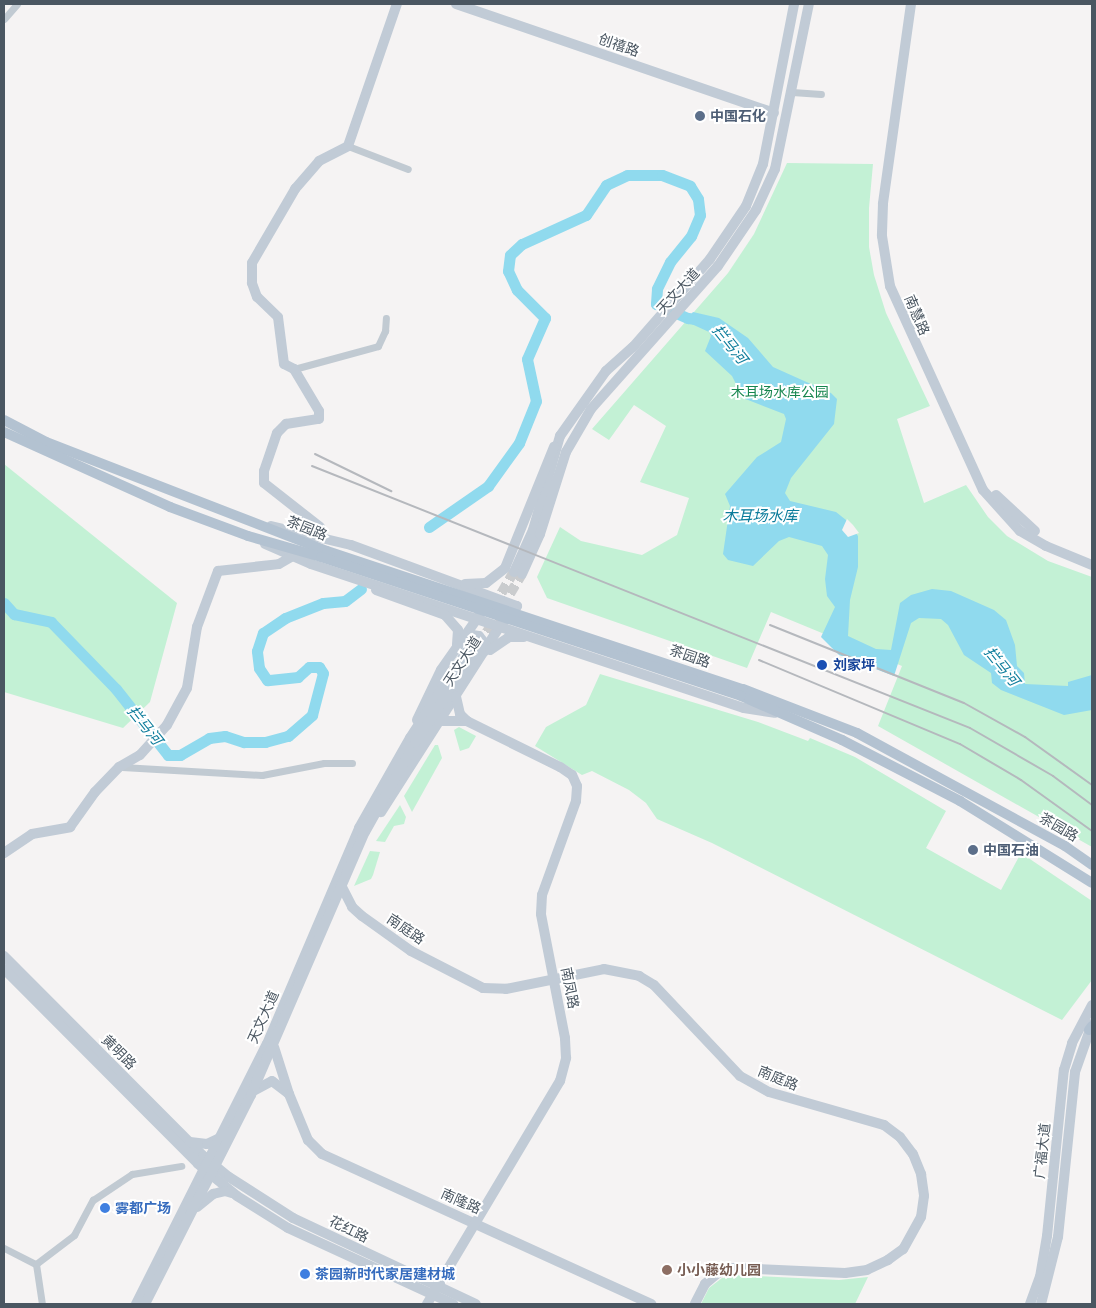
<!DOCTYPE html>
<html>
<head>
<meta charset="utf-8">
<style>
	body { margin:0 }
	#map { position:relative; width:1096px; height:1308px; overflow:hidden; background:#f5f3f3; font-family:Lato,"Noto Sans SC",sans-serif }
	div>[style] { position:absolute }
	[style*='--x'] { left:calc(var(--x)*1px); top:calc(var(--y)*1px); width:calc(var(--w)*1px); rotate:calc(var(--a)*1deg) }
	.green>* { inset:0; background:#c3f1d5 }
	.water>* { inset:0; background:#90daee }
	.pier>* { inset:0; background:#f5f3f3 }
	.river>* { height:11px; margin:-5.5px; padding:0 5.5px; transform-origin:5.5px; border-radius:5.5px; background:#90daee }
	.secondary-tunnel>* { height:10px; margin-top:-5px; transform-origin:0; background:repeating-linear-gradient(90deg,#caccce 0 10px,transparent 0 15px) }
	.street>* { height:7px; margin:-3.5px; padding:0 3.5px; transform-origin:3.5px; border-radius:3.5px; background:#c1cad2 }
	.secondary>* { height:10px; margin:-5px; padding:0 5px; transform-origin:5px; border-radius:5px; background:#c1cbd6 }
	.primary>* { height:10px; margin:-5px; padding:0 5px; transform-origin:5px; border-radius:5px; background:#b3c2d1 }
	.rail>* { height:2px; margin:-1px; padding:0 1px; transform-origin:1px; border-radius:1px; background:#b5b8bd }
	.primary-bridge>* { height:10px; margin:-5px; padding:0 5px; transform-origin:5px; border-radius:5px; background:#b3c2d1 }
	.dots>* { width:14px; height:14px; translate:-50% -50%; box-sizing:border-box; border:2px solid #fff; border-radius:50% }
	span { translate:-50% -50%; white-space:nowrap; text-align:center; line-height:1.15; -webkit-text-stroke:4px #fff; paint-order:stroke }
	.street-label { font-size:14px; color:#4a5661 }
	.service-label { font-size:14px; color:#4e5e75; font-weight:700 }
	.left { translate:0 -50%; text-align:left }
	.park-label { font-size:14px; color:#17864f }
	.transit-label { font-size:14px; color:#164399; font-weight:700 }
	.shop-label { font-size:14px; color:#366cbe; font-weight:700 }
	.education-label { font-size:14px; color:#785e54; font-weight:700 }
	.water-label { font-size:15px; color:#0c7c9b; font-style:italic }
	.frame { position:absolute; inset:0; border:5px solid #4a5661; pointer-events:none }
</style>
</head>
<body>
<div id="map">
	<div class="green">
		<div style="clip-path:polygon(787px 163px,873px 164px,869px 208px,869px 247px,874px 275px,886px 313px,930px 406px,897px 419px,924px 503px,966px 485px,988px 517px,1007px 536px,1048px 561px,1092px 577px,1092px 847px,878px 726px,902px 666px,771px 612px,747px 668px,547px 598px,537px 577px,560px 527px,581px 541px,642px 555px,677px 535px,689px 498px,640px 482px,666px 426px,634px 405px,609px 440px,592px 429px,728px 273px,754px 234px)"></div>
		<div style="clip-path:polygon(4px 464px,177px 603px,150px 702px,123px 728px,4px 692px)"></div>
		<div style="clip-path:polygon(600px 674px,758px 722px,808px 741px,810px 738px,855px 757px,946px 811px,926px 848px,1001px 890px,1021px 853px,1092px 901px,1092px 980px,1062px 1020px,712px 843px,657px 819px,646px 803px,629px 790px,592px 771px,582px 775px,535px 746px,546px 727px,586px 705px)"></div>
		<div style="clip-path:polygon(459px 727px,476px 736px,469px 748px,460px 751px,454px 730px)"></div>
		<div style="clip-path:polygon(435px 745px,438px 745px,442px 758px,412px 812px,404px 796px)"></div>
		<div style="clip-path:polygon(400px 805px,406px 817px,404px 824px,394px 826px,385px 842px,376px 841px)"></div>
		<div style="clip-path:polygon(370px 851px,380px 852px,373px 875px,371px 879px,354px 886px)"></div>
		<div style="clip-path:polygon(735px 1275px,839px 1280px,868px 1277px,855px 1304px,701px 1304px,709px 1288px,722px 1278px)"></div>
	</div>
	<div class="water">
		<div style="clip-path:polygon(693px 312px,719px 318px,748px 338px,773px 367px,831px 393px,837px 399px,834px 424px,791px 478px,785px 493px,790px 501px,836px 512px,846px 520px,858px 536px,858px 567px,850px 600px,848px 636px,876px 649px,891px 650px,900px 603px,911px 595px,932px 589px,951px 591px,994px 610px,1006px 620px,1015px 645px,1017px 666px,1024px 673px,1025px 684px,1068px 686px,1068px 682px,1092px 675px,1092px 710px,1064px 715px,1001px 690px,992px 683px,991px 673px,964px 655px,948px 625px,941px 619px,919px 618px,911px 623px,894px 676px,839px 655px,821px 637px,835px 607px,827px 596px,825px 579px,828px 555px,822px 546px,789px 537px,779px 541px,753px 566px,728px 560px,723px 554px,730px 506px,725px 494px,757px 457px,781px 442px,786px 419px,784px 414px,743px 398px,732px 376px,705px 351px,711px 336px,709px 332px,685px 321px)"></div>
	</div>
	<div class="pier">
		<div style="clip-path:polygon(847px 519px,853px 525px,859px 533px,848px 537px,842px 530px)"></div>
	</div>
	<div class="river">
		<div style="--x:429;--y:527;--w:72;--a:-34.8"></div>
		<div style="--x:488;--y:486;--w:53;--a:-54.2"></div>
		<div style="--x:519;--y:443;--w:45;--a:-68"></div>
		<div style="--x:536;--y:401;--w:43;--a:-102.1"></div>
		<div style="--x:527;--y:359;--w:45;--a:-66.3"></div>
		<div style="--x:545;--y:318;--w:40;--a:-135"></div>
		<div style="--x:517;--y:290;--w:21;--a:-115"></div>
		<div style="--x:508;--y:271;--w:16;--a:-83"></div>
		<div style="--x:510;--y:255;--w:16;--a:-43"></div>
		<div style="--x:522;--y:244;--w:70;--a:-24.4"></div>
		<div style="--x:586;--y:215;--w:36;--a:-56"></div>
		<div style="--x:606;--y:185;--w:23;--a:-25"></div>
		<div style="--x:627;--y:175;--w:35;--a:0"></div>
		<div style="--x:662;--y:175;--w:30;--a:21"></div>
		<div style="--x:690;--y:186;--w:15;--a:58"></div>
		<div style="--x:698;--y:199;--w:16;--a:83"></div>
		<div style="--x:700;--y:215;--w:23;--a:113"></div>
		<div style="--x:691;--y:236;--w:33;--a:129"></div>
		<div style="--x:670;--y:262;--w:30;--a:116"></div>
		<div style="--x:657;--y:289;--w:15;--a:94"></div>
		<div style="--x:656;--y:304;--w:35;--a:24"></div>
		<div style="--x:688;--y:318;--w:15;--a:8"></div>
		<div style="--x:4;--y:603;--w:15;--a:48"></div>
		<div style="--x:14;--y:614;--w:38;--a:12"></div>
		<div style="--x:51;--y:622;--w:93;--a:45.9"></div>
		<div style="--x:116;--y:689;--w:84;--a:51.8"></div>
		<div style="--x:168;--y:755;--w:12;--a:0"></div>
		<div style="--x:180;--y:755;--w:34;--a:-30"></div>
		<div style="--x:209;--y:738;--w:16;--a:-7"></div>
		<div style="--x:225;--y:736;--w:20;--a:18"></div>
		<div style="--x:244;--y:742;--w:21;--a:0"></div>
		<div style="--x:265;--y:742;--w:24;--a:-15"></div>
		<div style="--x:288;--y:736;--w:32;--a:-41"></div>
		<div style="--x:312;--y:715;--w:43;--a:-75.3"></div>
		<div style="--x:323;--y:673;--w:7;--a:-124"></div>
		<div style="--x:319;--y:667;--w:10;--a:180"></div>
		<div style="--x:309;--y:667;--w:15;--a:138"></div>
		<div style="--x:298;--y:677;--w:31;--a:174"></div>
		<div style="--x:267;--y:680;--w:14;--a:-124"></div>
		<div style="--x:259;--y:668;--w:17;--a:-97"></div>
		<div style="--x:257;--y:651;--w:19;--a:-72"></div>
		<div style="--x:263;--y:633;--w:27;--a:-34"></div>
		<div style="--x:285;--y:618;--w:41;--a:-21.5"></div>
		<div style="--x:323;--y:603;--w:22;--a:-5"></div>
		<div style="--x:345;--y:601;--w:20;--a:-37"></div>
	</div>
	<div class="secondary-tunnel">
		<div style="--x:494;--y:606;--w:39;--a:-60"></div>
		<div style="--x:479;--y:645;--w:83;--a:-58.8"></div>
	</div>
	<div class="street">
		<div style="--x:4;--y:19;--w:20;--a:-49"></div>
		<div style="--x:792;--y:92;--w:29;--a:4"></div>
		<div style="--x:348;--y:146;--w:64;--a:21"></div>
		<div style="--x:294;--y:369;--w:87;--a:-15.3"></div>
		<div style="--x:378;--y:346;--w:17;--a:-65"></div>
		<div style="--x:385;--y:331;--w:13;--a:-86"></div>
		<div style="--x:122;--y:767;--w:140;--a:3.3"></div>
		<div style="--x:262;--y:775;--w:63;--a:-11"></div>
		<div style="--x:324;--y:763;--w:28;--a:0"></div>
		<div style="--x:4;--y:1248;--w:36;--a:27"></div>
		<div style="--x:36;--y:1264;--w:48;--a:-37.3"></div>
		<div style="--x:74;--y:1235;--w:40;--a:-62"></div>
		<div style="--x:93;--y:1200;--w:47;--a:-33.7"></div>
		<div style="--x:132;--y:1174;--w:50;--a:-9.3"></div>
		<div style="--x:36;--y:1264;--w:40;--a:81.5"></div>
	</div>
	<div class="secondary">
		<div style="--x:456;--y:4;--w:336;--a:18.9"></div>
		<div style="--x:911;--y:4;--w:202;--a:98"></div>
		<div style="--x:883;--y:204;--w:32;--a:92"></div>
		<div style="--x:882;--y:236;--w:51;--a:80.9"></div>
		<div style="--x:890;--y:286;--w:224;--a:65.5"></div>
		<div style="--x:983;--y:490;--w:55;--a:47.9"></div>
		<div style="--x:1020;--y:531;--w:30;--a:30"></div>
		<div style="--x:1046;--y:546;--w:50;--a:22.4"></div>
		<div style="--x:996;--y:495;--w:53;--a:42.7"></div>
		<div style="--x:271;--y:526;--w:82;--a:13.4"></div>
		<div style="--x:351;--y:545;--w:177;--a:20.2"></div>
		<div style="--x:517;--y:606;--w:26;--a:130"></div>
		<div style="--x:500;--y:626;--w:221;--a:122.6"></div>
		<div style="--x:317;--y:536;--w:9;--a:-72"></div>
		<div style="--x:320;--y:527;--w:71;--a:-141.8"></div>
		<div style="--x:264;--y:483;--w:12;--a:-90"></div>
		<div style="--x:264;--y:471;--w:40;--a:-71.1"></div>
		<div style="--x:277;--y:433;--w:13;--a:-45"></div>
		<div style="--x:286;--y:424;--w:33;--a:-9"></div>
		<div style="--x:319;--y:419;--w:8;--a:-90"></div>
		<div style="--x:319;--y:411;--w:49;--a:-120.8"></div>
		<div style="--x:294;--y:369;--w:11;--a:-153"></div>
		<div style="--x:284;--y:364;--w:47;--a:-97.3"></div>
		<div style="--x:278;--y:317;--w:29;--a:-136"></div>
		<div style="--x:257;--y:297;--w:15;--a:-110"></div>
		<div style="--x:252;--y:283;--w:20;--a:-90"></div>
		<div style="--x:252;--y:263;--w:86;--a:-59.8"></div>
		<div style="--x:295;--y:189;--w:37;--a:-49"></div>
		<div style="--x:319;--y:161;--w:33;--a:-27"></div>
		<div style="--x:348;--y:146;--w:150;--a:-71"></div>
		<div style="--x:265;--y:544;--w:50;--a:23.5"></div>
		<div style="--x:311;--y:564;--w:456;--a:18.4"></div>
		<div style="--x:744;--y:708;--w:31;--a:9"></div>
		<div style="--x:514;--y:572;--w:46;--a:-65.7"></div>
		<div style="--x:533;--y:530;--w:98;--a:-74"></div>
		<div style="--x:560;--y:436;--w:80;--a:-54.7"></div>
		<div style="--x:606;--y:371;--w:36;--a:-42"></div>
		<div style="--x:633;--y:347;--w:117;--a:-48.8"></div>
		<div style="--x:710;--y:259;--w:64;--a:-55.8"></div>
		<div style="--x:746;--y:206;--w:45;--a:-68"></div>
		<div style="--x:763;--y:164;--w:163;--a:-79"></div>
		<div style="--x:522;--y:574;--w:44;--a:-65.8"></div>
		<div style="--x:540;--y:534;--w:86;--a:-72.4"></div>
		<div style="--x:566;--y:452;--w:50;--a:-59.8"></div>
		<div style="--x:591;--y:409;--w:191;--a:-48.4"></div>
		<div style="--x:718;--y:266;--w:68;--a:-55.8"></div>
		<div style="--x:756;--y:210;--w:45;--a:-65.1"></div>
		<div style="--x:775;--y:169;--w:168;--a:-78.4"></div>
		<div style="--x:465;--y:584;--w:21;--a:-3"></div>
		<div style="--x:486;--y:583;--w:24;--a:-38"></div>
		<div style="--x:505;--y:568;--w:131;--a:-68"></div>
		<div style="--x:376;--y:590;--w:73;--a:19.9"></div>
		<div style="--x:445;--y:615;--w:20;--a:49"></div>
		<div style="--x:458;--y:630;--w:15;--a:94"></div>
		<div style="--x:463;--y:639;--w:10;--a:-24"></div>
		<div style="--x:472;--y:635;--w:7;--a:8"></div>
		<div style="--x:479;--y:636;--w:11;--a:52"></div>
		<div style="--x:486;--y:645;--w:7;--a:106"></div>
		<div style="--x:490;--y:650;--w:23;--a:-34"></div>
		<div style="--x:509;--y:637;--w:15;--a:0"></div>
		<div style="--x:417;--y:720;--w:55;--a:-64.4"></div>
		<div style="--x:441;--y:670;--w:70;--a:-54.9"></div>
		<div style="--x:438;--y:721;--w:29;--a:0"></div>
		<div style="--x:4;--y:853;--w:34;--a:-34"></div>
		<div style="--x:32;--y:834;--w:39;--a:-10"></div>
		<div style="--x:70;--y:827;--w:43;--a:-54.5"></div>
		<div style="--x:95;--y:792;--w:35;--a:-46"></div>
		<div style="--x:119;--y:767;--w:24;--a:-30"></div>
		<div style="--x:140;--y:755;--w:40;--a:-48"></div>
		<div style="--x:167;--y:725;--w:42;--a:-61.6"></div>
		<div style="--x:187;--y:688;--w:62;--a:-80.7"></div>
		<div style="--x:197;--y:627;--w:60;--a:-69.4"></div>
		<div style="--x:218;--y:571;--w:61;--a:-6.5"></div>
		<div style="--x:279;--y:564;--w:14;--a:-30"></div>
		<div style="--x:342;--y:887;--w:22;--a:63"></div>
		<div style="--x:352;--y:907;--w:13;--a:42"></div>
		<div style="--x:362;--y:916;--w:60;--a:35.5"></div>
		<div style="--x:411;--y:951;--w:81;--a:27.2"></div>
		<div style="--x:483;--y:988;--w:23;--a:2"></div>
		<div style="--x:506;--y:989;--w:100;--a:-11.5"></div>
		<div style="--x:604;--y:969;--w:36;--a:11"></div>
		<div style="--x:639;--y:976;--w:17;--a:31"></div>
		<div style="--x:654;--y:985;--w:125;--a:46.6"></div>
		<div style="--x:740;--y:1076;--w:33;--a:29"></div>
		<div style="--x:769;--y:1092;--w:120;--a:16"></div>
		<div style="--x:884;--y:1125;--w:20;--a:37"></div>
		<div style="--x:900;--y:1137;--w:21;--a:53"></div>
		<div style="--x:913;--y:1154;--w:22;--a:68"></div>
		<div style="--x:921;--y:1174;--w:22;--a:82"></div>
		<div style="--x:924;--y:1196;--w:21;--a:98"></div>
		<div style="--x:921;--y:1217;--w:37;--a:119"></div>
		<div style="--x:903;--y:1249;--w:19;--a:144"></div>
		<div style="--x:888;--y:1260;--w:23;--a:155"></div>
		<div style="--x:867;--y:1270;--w:22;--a:172"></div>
		<div style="--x:845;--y:1273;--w:111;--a:-177.4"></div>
		<div style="--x:734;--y:1268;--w:17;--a:163"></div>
		<div style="--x:718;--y:1273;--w:17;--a:140"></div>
		<div style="--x:705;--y:1284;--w:22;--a:117"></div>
		<div style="--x:4;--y:956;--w:282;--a:45.1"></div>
		<div style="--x:203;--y:1156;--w:33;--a:39"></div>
		<div style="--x:229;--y:1177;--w:76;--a:32.6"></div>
		<div style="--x:293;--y:1218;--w:202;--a:25.2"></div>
		<div style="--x:4;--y:969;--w:275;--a:45.1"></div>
		<div style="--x:198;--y:1164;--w:50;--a:39.4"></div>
		<div style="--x:237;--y:1196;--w:60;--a:32.1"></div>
		<div style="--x:288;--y:1228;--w:182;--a:24.7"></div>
		<div style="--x:255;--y:1090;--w:19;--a:-28"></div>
		<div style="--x:272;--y:1081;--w:21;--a:37"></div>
		<div style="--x:289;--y:1094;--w:49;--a:-107.7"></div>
		<div style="--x:289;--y:1094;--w:50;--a:67.6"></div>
		<div style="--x:308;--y:1140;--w:20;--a:45"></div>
		<div style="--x:322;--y:1154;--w:362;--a:24.5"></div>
		<div style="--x:190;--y:1142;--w:17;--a:7"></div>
		<div style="--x:207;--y:1144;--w:14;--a:-25"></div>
		<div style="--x:197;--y:1207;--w:21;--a:-39"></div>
		<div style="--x:213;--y:1194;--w:12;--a:-14"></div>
		<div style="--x:225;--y:1191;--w:7;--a:16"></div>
		<div style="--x:136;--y:1304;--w:291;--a:-63.3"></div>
		<div style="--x:267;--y:1044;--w:235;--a:-66.9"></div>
		<div style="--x:359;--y:828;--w:103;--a:-60.5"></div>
		<div style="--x:410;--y:738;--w:110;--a:-56.9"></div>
		<div style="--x:145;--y:1304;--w:234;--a:-63.1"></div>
		<div style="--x:251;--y:1095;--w:287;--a:-66.6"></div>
		<div style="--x:365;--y:832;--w:102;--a:-60.7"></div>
		<div style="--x:415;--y:743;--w:111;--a:-56.7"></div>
		<div style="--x:427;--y:1304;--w:260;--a:-59.2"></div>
		<div style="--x:560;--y:1081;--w:24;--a:-75"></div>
		<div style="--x:566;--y:1058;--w:20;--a:-93"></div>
		<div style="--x:565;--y:1038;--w:126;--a:-101"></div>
		<div style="--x:541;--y:914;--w:19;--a:-87"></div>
		<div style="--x:542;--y:895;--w:100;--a:-70.1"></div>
		<div style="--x:576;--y:801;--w:15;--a:-86"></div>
		<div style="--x:577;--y:786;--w:12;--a:-114"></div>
		<div style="--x:572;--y:775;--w:14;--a:-146"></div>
		<div style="--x:560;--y:767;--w:104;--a:-153.7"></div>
		<div style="--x:467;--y:721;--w:10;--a:-135"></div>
		<div style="--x:460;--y:714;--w:18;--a:-103"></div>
		<div style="--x:1030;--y:1304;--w:29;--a:-70"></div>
		<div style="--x:1040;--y:1277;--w:42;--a:-80.3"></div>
		<div style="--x:1047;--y:1236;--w:167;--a:-84.2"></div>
		<div style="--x:1064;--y:1070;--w:28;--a:-73"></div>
		<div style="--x:1072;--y:1043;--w:43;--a:-62.2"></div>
		<div style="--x:1041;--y:1304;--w:69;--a:-75.8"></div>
		<div style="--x:1058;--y:1237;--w:166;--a:-84.1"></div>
		<div style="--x:1075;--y:1072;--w:51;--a:-70.5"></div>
	</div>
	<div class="primary">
		<div style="--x:4;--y:420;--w:47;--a:27.6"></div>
		<div style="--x:46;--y:442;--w:301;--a:21.2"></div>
		<div style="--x:4;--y:432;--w:182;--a:24.3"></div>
		<div style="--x:170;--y:507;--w:83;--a:20.4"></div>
		<div style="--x:248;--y:536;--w:76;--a:16"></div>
		<div style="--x:743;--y:689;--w:122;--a:21.1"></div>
		<div style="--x:857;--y:733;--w:237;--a:28.5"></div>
		<div style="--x:1065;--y:846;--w:33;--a:35"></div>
		<div style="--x:741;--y:696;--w:110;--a:23.5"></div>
		<div style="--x:842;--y:740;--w:133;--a:27.3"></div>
		<div style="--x:960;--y:801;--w:155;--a:31.8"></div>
		<div style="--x:1089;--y:1030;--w:5;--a:-53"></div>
	</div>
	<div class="rail">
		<div style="--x:315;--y:454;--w:85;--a:26"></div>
		<div style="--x:312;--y:466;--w:708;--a:21.71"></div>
		<div style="--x:970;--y:728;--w:96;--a:30"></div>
		<div style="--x:1053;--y:776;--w:49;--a:36.6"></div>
		<div style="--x:770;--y:625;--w:209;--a:21.9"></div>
		<div style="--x:964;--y:703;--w:70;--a:29.1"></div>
		<div style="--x:1025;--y:737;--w:82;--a:35.6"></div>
		<div style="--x:759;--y:660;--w:218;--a:22.7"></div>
		<div style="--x:960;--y:744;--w:71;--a:30.5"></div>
		<div style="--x:1021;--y:780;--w:87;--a:35.7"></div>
	</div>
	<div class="primary-bridge">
		<div style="--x:327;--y:551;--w:438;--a:18.4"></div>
		<div style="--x:321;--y:557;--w:442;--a:18.3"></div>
	</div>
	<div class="dots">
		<div style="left:700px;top:116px;background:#5c6f8a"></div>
		<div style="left:822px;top:665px;background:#1a4fb4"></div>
		<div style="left:973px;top:850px;background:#5c6f8a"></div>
		<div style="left:105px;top:1208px;background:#3f7fe0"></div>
		<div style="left:667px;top:1270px;background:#8d6e63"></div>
		<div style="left:305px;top:1274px;background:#3f7fe0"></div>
	</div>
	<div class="street-label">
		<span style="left:619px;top:45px;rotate:19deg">创禧路</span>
		<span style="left:678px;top:291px;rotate:-48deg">天文大道</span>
		<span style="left:917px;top:315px;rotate:67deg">南慧路</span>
		<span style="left:307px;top:528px;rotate:22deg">茶园路</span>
		<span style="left:690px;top:656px;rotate:19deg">茶园路</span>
		<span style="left:462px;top:661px;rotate:-57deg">天文大道</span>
		<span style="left:1059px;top:827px;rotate:30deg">茶园路</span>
		<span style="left:406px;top:929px;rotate:34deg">南庭路</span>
		<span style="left:570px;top:988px;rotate:79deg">南凤路</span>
		<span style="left:263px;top:1017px;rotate:-66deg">天文大道</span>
		<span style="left:119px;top:1052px;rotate:45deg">黄明路</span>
		<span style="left:778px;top:1078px;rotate:22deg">南庭路</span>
		<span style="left:1042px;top:1151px;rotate:-84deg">广福大道</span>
		<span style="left:461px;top:1201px;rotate:24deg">南隆路</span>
		<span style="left:349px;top:1229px;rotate:26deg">花红路</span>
	</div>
	<div class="service-label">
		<span class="left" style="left:710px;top:116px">中国石化</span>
		<span class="left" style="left:983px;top:850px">中国石油</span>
	</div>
	<div class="park-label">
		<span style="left:780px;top:392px">木耳场水库公园</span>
	</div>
	<div class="transit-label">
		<span class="left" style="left:833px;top:665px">刘家坪</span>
	</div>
	<div class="shop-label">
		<span class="left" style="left:115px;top:1208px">雾都广场</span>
		<span class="left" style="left:315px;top:1274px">茶园新时代家居建材城</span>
	</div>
	<div class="education-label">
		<span class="left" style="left:677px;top:1270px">小小藤幼儿园</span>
	</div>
	<div class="water-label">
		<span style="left:730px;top:344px;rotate:51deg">拦马河</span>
		<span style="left:760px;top:516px">木耳场水库</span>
		<span style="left:1002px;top:666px;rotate:51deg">拦马河</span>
		<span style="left:145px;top:725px;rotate:51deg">拦马河</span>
	</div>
	<div class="frame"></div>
</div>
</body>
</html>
